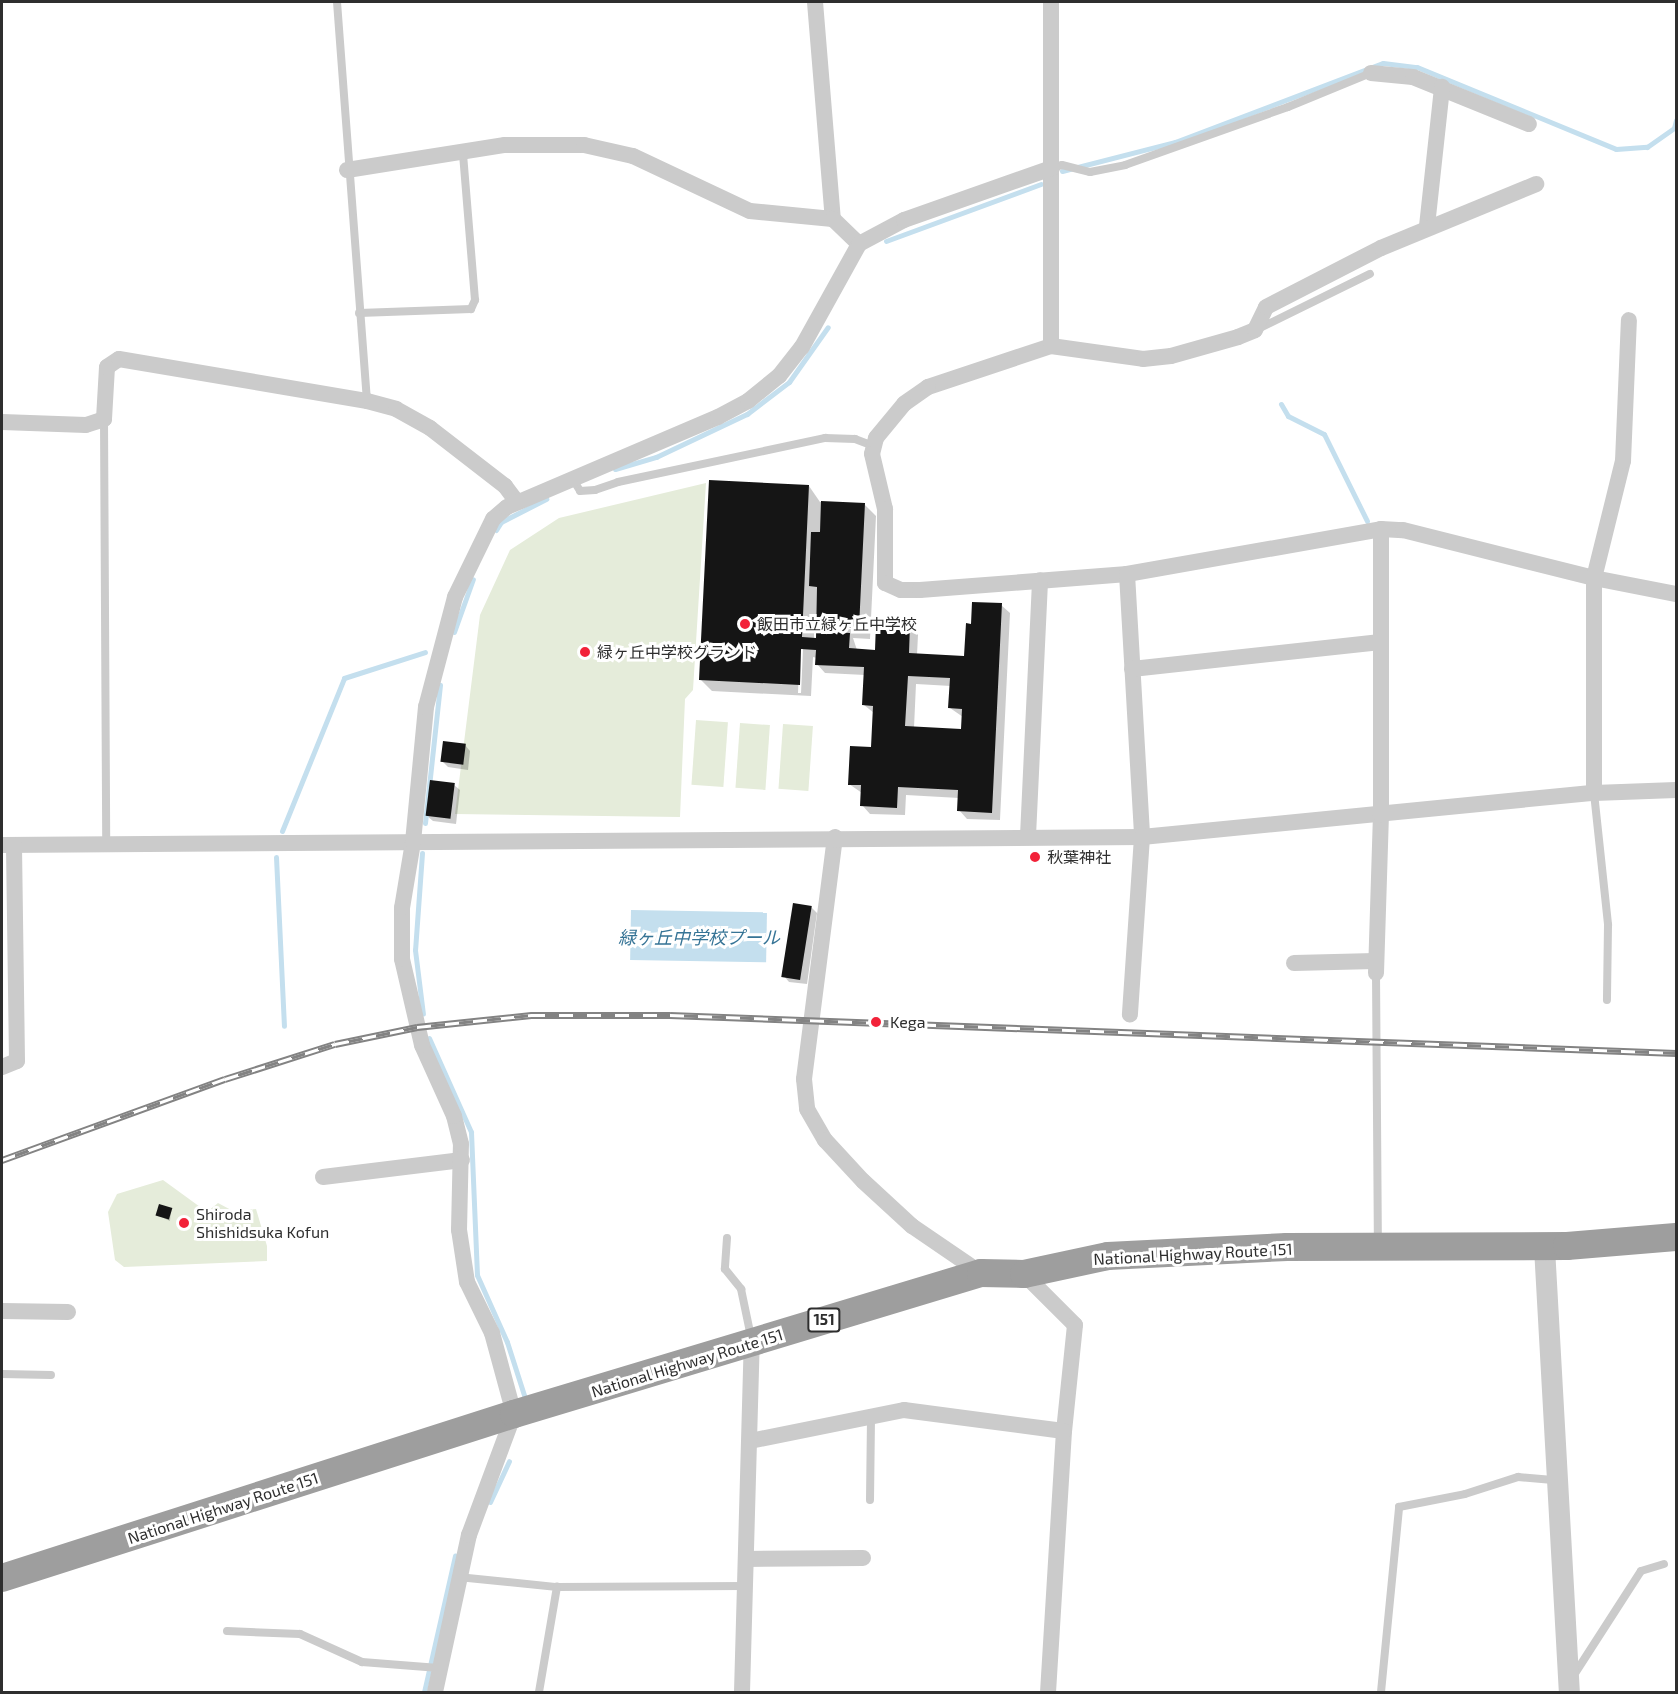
<!DOCTYPE html>
<html>
<head>
<meta charset="utf-8">
<style>
	body { margin:0 }
	#map { position:relative; width:1678px; height:1694px; overflow:hidden; background:#fff; font-family:"Exo 2","Noto Sans JP",sans-serif }
	div>[style] { position:absolute }
	[style*='--x'] { left:calc(var(--x)*1px); top:calc(var(--y)*1px); width:calc(var(--w)*1px); rotate:calc(var(--a)*1deg) }
	.green>* { inset:0; background:#e5ecda; transform-origin:0 0 }
	.water>* { inset:0; background:#c4dfee; transform-origin:0 0 }
	.shadow>* { inset:0; background:#0003 }
	.stream>* { height:5px; margin:-2.5px; padding:0 2.5px; transform-origin:2.5px; border-radius:2.5px; background:#c4dfee }
	.building>* { inset:0; background:#151515; transform-origin:0 0 }
	.service>* { height:8px; margin:-4px; padding:0 4px; transform-origin:4px; border-radius:4px; background:#cbcbcb }
	.minor>* { height:16px; margin:-8px; padding:0 8px; transform-origin:8px; border-radius:8px; background:#cbcbcb }
	.tertiary>* { height:21px; margin:-10.5px; padding:0 10.5px; transform-origin:10.5px; border-radius:10.5px; background:#cbcbcb }
	.trunk>* { height:28px; margin:-14px; padding:0 14px; transform-origin:14px; border-radius:14px; background:#9e9e9e }
	.rail>* { height:7px; margin-top:-3.5px; transform-origin:0; background:repeating-linear-gradient(90deg,#fff 0 14px,#838383 0 28px); box-sizing:border-box; border-block:2px solid #838383 }
	.dots>* { width:16px; height:16px; translate:-50% -50%; box-sizing:border-box; border:3px solid #fff; border-radius:50% }
	span { translate:-50% -50%; white-space:nowrap; text-align:center; line-height:1.15; -webkit-text-stroke:6px #fff; paint-order:stroke }
	.shield-label span { padding:2px 4px; background:#fff; border:2px solid; border-radius:4px; -webkit-text-stroke-width:0 }
	.shield-label { font-size:15px; color:#2e2e2e; font-weight:700 }
	.poi-label { font-size:16px; color:#2e2e2e }
	.left { translate:0 -50%; text-align:left }
	.street-label { font-size:16px; color:#2e2e2e }
	.water-label { font-size:18px; color:#367496; font-style:italic }
	.frame { position:absolute; inset:0; border:3px solid #2e2e2e; pointer-events:none }
</style>
</head>
<body>
<div id="map">
	<div class="green">
		<div style="clip-path:polygon(706px 483px,693px 690px,685px 699px,680px 817px,455px 814px,480px 615px,510px 550px,559px 518px)"></div>
		<div style="left:696px;top:720px;width:32px;height:65px;rotate:4deg"></div>
		<div style="left:740px;top:723px;width:30px;height:65px;rotate:4deg"></div>
		<div style="left:783px;top:724px;width:30px;height:65px;rotate:4deg"></div>
		<div style="clip-path:polygon(163px 1180px,207px 1212px,218px 1203px,233px 1211px,256px 1209px,267px 1246px,267px 1261px,124px 1267px,115px 1260px,108px 1212px,117px 1194px)"></div>
	</div>
	<div class="water">
		<div style="left:631px;top:910px;width:136px;height:50px;rotate:1deg"></div>
	</div>
	<div class="shadow">
		<div style="clip-path:polygon(evenodd,809px 486px,820px 502px,864px 504px,876px 516px,870px 639px,853px 638px,857px 650px,876px 651px,910px 626px,918px 635px,917px 655px,966px 657px,972px 625px,1001px 605px,1010px 613px,1000px 820px,967px 819px,959px 810px,959px 798px,906px 795px,905px 815px,870px 814px,862px 805px,862px 793px,849px 784px,872px 749px,874px 713px,864px 705px,865px 675px,825px 673px,817px 664px,817px 658px,813px 657px,811px 696px,712px 691px,701px 680px,809px 486px,814px 623px,818px 626px,817px 639px,814px 639px,814px 623px,809px 486px,827px 625px,867px 627px,866px 630px,827px 628px,827px 625px,809px 486px,800px 646px,803px 649px,801px 693px,798px 693px,800px 646px,809px 486px,916px 684px,951px 686px,950px 708px,963px 717px,962px 731px,914px 728px,916px 684px)"></div>
		<div style="clip-path:polygon(465px 745px,470px 751px,468px 770px,448px 767px,442px 761px)"></div>
		<div style="clip-path:polygon(454px 785px,460px 790px,456px 824px,433px 821px,427px 816px)"></div>
		<div style="clip-path:polygon(811px 907px,817px 913px,807px 984px,789px 982px,784px 976px)"></div>
		<div style="clip-path:polygon(171px 1209px,170px 1221px,157px 1215px)"></div>
	</div>
	<div class="stream">
		<div style="--x:1062;--y:171;--w:117;--a:-14.4"></div>
		<div style="--x:1175;--y:142;--w:222;--a:-20.8"></div>
		<div style="--x:1383;--y:63;--w:34;--a:7"></div>
		<div style="--x:1417;--y:67;--w:215;--a:22.4"></div>
		<div style="--x:1616;--y:149;--w:31;--a:-4"></div>
		<div style="--x:1647;--y:147;--w:33;--a:-35"></div>
		<div style="--x:1674;--y:128;--w:8;--a:-76"></div>
		<div style="--x:886;--y:241;--w:165;--a:-20.2"></div>
		<div style="--x:1281;--y:404;--w:14;--a:60"></div>
		<div style="--x:1288;--y:416;--w:40;--a:26.6"></div>
		<div style="--x:1324;--y:434;--w:97;--a:63.7"></div>
		<div style="--x:615;--y:469;--w:43;--a:-16.3"></div>
		<div style="--x:656;--y:457;--w:101;--a:-25.3"></div>
		<div style="--x:747;--y:414;--w:53;--a:-37.3"></div>
		<div style="--x:789;--y:382;--w:67;--a:-54.7"></div>
		<div style="--x:496;--y:530;--w:9;--a:-58"></div>
		<div style="--x:501;--y:522;--w:51;--a:-27.1"></div>
		<div style="--x:454;--y:632;--w:56;--a:-70.3"></div>
		<div style="--x:425;--y:823;--w:139;--a:-83.8"></div>
		<div style="--x:282;--y:831;--w:165;--a:-67.9"></div>
		<div style="--x:344;--y:678;--w:85;--a:-17.8"></div>
		<div style="--x:422;--y:853;--w:97;--a:94.1"></div>
		<div style="--x:415;--y:950;--w:64;--a:82.9"></div>
		<div style="--x:276;--y:857;--w:169;--a:87.3"></div>
		<div style="--x:429;--y:1038;--w:103;--a:65.9"></div>
		<div style="--x:471;--y:1132;--w:143;--a:87.6"></div>
		<div style="--x:477;--y:1275;--w:73;--a:65.9"></div>
		<div style="--x:507;--y:1342;--w:59;--a:72.2"></div>
		<div style="--x:490;--y:1502;--w:45;--a:-65.1"></div>
		<div style="--x:424;--y:1692;--w:140;--a:-77.2"></div>
	</div>
	<div class="building">
		<div style="clip-path:polygon(evenodd,709px 480px,809px 485px,802px 637px,816px 638px,817px 587px,809px 586px,811px 532px,820px 532px,821px 501px,865px 503px,859px 628px,833px 626px,833px 632px,850px 633px,849px 648px,875px 650px,876px 623px,910px 625px,909px 653px,964px 656px,966px 623px,971px 624px,972px 602px,1002px 603px,992px 813px,957px 811px,958px 790px,898px 787px,897px 808px,860px 806px,861px 785px,848px 785px,850px 746px,871px 747px,873px 706px,862px 705px,864px 667px,815px 665px,816px 650px,801px 649px,800px 685px,699px 680px,709px 480px,908px 676px,950px 678px,948px 708px,962px 709px,961px 729px,905px 726px,908px 676px)"></div>
		<div style="left:443px;top:741px;width:23px;height:21px;rotate:7deg"></div>
		<div style="left:430px;top:780px;width:25px;height:36px;rotate:7deg"></div>
		<div style="left:793px;top:903px;width:19px;height:75px;rotate:9deg"></div>
		<div style="left:159px;top:1204px;width:14px;height:12px;rotate:17deg"></div>
	</div>
	<div class="service">
		<div style="--x:337;--y:2;--w:400;--a:85.7"></div>
		<div style="--x:1052;--y:168;--w:10;--a:-17"></div>
		<div style="--x:1062;--y:165;--w:29;--a:14"></div>
		<div style="--x:1090;--y:172;--w:36;--a:-11"></div>
		<div style="--x:1125;--y:165;--w:173;--a:-19.6"></div>
		<div style="--x:1288;--y:107;--w:90;--a:-22.3"></div>
		<div style="--x:359;--y:313;--w:112;--a:-2"></div>
		<div style="--x:471;--y:309;--w:10;--a:-66"></div>
		<div style="--x:475;--y:300;--w:147;--a:-94.7"></div>
		<div style="--x:1256;--y:330;--w:127;--a:-26.2"></div>
		<div style="--x:104;--y:419;--w:426;--a:89.7"></div>
		<div style="--x:572;--y:478;--w:15;--a:58"></div>
		<div style="--x:580;--y:491;--w:15;--a:-4"></div>
		<div style="--x:595;--y:490;--w:24;--a:-19"></div>
		<div style="--x:618;--y:482;--w:212;--a:-12"></div>
		<div style="--x:825;--y:438;--w:30;--a:2"></div>
		<div style="--x:855;--y:439;--w:19;--a:21"></div>
		<div style="--x:1594;--y:793;--w:133;--a:83.9"></div>
		<div style="--x:1608;--y:925;--w:75;--a:90.8"></div>
		<div style="--x:1376;--y:973;--w:262;--a:89.6"></div>
		<div style="--x:727;--y:1238;--w:31;--a:94"></div>
		<div style="--x:725;--y:1269;--w:26;--a:51"></div>
		<div style="--x:741;--y:1289;--w:49;--a:78.2"></div>
		<div style="--x:2;--y:1374;--w:49;--a:1.2"></div>
		<div style="--x:870;--y:1500;--w:84;--a:-89.3"></div>
		<div style="--x:458;--y:1577;--w:100;--a:5.8"></div>
		<div style="--x:557;--y:1587;--w:188;--a:-0.3"></div>
		<div style="--x:227;--y:1631;--w:73;--a:2.4"></div>
		<div style="--x:300;--y:1634;--w:68;--a:24.3"></div>
		<div style="--x:362;--y:1662;--w:77;--a:4.5"></div>
		<div style="--x:1572;--y:1678;--w:127;--a:-57.2"></div>
		<div style="--x:1641;--y:1571;--w:24;--a:-17"></div>
		<div style="--x:539;--y:1692;--w:107;--a:-80.3"></div>
		<div style="--x:1381;--y:1692;--w:186;--a:-84.4"></div>
		<div style="--x:1399;--y:1507;--w:67;--a:-11.1"></div>
		<div style="--x:1465;--y:1494;--w:56;--a:-17.8"></div>
		<div style="--x:1518;--y:1477;--w:38;--a:5"></div>
	</div>
	<div class="minor">
		<div style="--x:815;--y:2;--w:218;--a:85.3"></div>
		<div style="--x:1051;--y:2;--w:344;--a:90"></div>
		<div style="--x:1051;--y:346;--w:130;--a:161.6"></div>
		<div style="--x:928;--y:387;--w:29;--a:145"></div>
		<div style="--x:904;--y:404;--w:44;--a:129.5"></div>
		<div style="--x:876;--y:438;--w:16;--a:104"></div>
		<div style="--x:872;--y:454;--w:57;--a:76.7"></div>
		<div style="--x:885;--y:509;--w:74;--a:90"></div>
		<div style="--x:885;--y:583;--w:17;--a:24"></div>
		<div style="--x:901;--y:590;--w:19;--a:0"></div>
		<div style="--x:920;--y:590;--w:208;--a:-4.4"></div>
		<div style="--x:1127;--y:574;--w:258;--a:-10"></div>
		<div style="--x:1381;--y:529;--w:22;--a:3"></div>
		<div style="--x:1403;--y:530;--w:197;--a:14.1"></div>
		<div style="--x:1594;--y:578;--w:84;--a:11"></div>
		<div style="--x:1371;--y:73;--w:42;--a:5.4"></div>
		<div style="--x:1413;--y:77;--w:125;--a:22.1"></div>
		<div style="--x:347;--y:170;--w:160;--a:-9"></div>
		<div style="--x:505;--y:145;--w:79;--a:0"></div>
		<div style="--x:584;--y:145;--w:50;--a:12.7"></div>
		<div style="--x:633;--y:156;--w:129;--a:25.2"></div>
		<div style="--x:750;--y:211;--w:83;--a:5.5"></div>
		<div style="--x:833;--y:219;--w:36;--a:44"></div>
		<div style="--x:1427;--y:226;--w:140;--a:-83.8"></div>
		<div style="--x:1051;--y:346;--w:93;--a:8"></div>
		<div style="--x:1143;--y:359;--w:28;--a:-6"></div>
		<div style="--x:1171;--y:356;--w:70;--a:-15.8"></div>
		<div style="--x:1238;--y:337;--w:18;--a:-22"></div>
		<div style="--x:1255;--y:330;--w:25;--a:-64"></div>
		<div style="--x:1266;--y:307;--w:129;--a:-27.2"></div>
		<div style="--x:1381;--y:248;--w:168;--a:-22.4"></div>
		<div style="--x:2;--y:422;--w:84;--a:2"></div>
		<div style="--x:86;--y:425;--w:19;--a:-18"></div>
		<div style="--x:104;--y:419;--w:52;--a:-86.7"></div>
		<div style="--x:107;--y:367;--w:14;--a:-34"></div>
		<div style="--x:119;--y:359;--w:252;--a:9.6"></div>
		<div style="--x:367;--y:401;--w:30;--a:15"></div>
		<div style="--x:396;--y:409;--w:39;--a:29"></div>
		<div style="--x:430;--y:428;--w:95;--a:37.7"></div>
		<div style="--x:505;--y:486;--w:20;--a:53"></div>
		<div style="--x:1127;--y:574;--w:263;--a:86.7"></div>
		<div style="--x:1142;--y:837;--w:178;--a:93.9"></div>
		<div style="--x:1132;--y:669;--w:250;--a:-6.2"></div>
		<div style="--x:1594;--y:793;--w:215;--a:-90"></div>
		<div style="--x:1594;--y:578;--w:121;--a:-76.1"></div>
		<div style="--x:1623;--y:461;--w:141;--a:-87.6"></div>
		<div style="--x:1028;--y:836;--w:256;--a:-87.3"></div>
		<div style="--x:835;--y:837;--w:244;--a:97.3"></div>
		<div style="--x:804;--y:1079;--w:30;--a:84"></div>
		<div style="--x:807;--y:1109;--w:36;--a:60"></div>
		<div style="--x:825;--y:1140;--w:56;--a:47.2"></div>
		<div style="--x:863;--y:1181;--w:67;--a:42.6"></div>
		<div style="--x:912;--y:1226;--w:83;--a:34.3"></div>
		<div style="--x:2;--y:845;--w:1140;--a:-0.4"></div>
		<div style="--x:1142;--y:837;--w:454;--a:-5.6"></div>
		<div style="--x:1594;--y:793;--w:82;--a:-2.1"></div>
		<div style="--x:1294;--y:963;--w:81;--a:-1.4"></div>
		<div style="--x:1376;--y:973;--w:158;--a:-88.2"></div>
		<div style="--x:1381;--y:815;--w:286;--a:-90"></div>
		<div style="--x:2;--y:1067;--w:16;--a:-22"></div>
		<div style="--x:17;--y:1061;--w:216;--a:-90.8"></div>
		<div style="--x:323;--y:1177;--w:140;--a:-7"></div>
		<div style="--x:1024;--y:1274;--w:72;--a:45"></div>
		<div style="--x:1075;--y:1325;--w:107;--a:95.9"></div>
		<div style="--x:1064;--y:1431;--w:261;--a:93.5"></div>
		<div style="--x:2;--y:1311;--w:66;--a:0.9"></div>
		<div style="--x:750;--y:1441;--w:157;--a:-11.4"></div>
		<div style="--x:904;--y:1410;--w:161;--a:7.5"></div>
		<div style="--x:746;--y:1559;--w:117;--a:-0.5"></div>
		<div style="--x:435;--y:1692;--w:161;--a:-77.8"></div>
		<div style="--x:469;--y:1535;--w:129;--a:-69.6"></div>
		<div style="--x:514;--y:1414;--w:84;--a:-105.2"></div>
		<div style="--x:492;--y:1333;--w:57;--a:-116.1"></div>
		<div style="--x:467;--y:1282;--w:53;--a:-98.7"></div>
		<div style="--x:459;--y:1230;--w:86;--a:-88.7"></div>
		<div style="--x:461;--y:1144;--w:29;--a:-104"></div>
		<div style="--x:454;--y:1116;--w:78;--a:-114.3"></div>
		<div style="--x:422;--y:1045;--w:88;--a:-103.1"></div>
		<div style="--x:402;--y:959;--w:51;--a:-90"></div>
		<div style="--x:402;--y:908;--w:67;--a:-80.5"></div>
		<div style="--x:413;--y:842;--w:136;--a:-84.5"></div>
		<div style="--x:426;--y:707;--w:114;--a:-75.2"></div>
		<div style="--x:455;--y:597;--w:87;--a:-64"></div>
		<div style="--x:493;--y:519;--w:18;--a:-41"></div>
		<div style="--x:507;--y:507;--w:229;--a:-23.1"></div>
		<div style="--x:718;--y:417;--w:34;--a:-28"></div>
		<div style="--x:748;--y:401;--w:40;--a:-39"></div>
		<div style="--x:779;--y:376;--w:37;--a:-52"></div>
		<div style="--x:802;--y:347;--w:118;--a:-61"></div>
		<div style="--x:859;--y:244;--w:51;--a:-28.1"></div>
		<div style="--x:904;--y:220;--w:157;--a:-19.4"></div>
		<div style="--x:742;--y:1692;--w:349;--a:-88.4"></div>
	</div>
	<div class="tertiary">
		<div style="--x:1544;--y:1247;--w:446;--a:86.8"></div>
	</div>
	<div class="trunk">
		<div style="--x:2;--y:1578;--w:538;--a:-17.76"></div>
		<div style="--x:514;--y:1414;--w:488;--a:-16.8"></div>
		<div style="--x:981;--y:1273;--w:43;--a:1.3"></div>
		<div style="--x:1024;--y:1274;--w:86;--a:-12.1"></div>
		<div style="--x:1108;--y:1256;--w:179;--a:-2.9"></div>
		<div style="--x:1287;--y:1247;--w:280;--a:-0.2"></div>
		<div style="--x:1567;--y:1246;--w:109;--a:-4.7"></div>
	</div>
	<div class="rail">
		<div style="--x:2;--y:1160;--w:237;--a:-20"></div>
		<div style="--x:225;--y:1079;--w:115;--a:-17.7"></div>
		<div style="--x:335;--y:1044;--w:84;--a:-11.7"></div>
		<div style="--x:417;--y:1027;--w:115;--a:-6"></div>
		<div style="--x:531;--y:1015;--w:139;--a:0"></div>
		<div style="--x:670;--y:1015;--w:1007;--a:2.16"></div>
	</div>
	<div class="dots">
		<div style="left:745px;top:624px;background:#f22239"></div>
		<div style="left:585px;top:652px;background:#f22239"></div>
		<div style="left:1035px;top:857px;background:#f22239"></div>
		<div style="left:876px;top:1022px;background:#f22239"></div>
		<div style="left:184px;top:1223px;background:#f22239"></div>
	</div>
	<div class="shield-label">
		<span style="left:824px;top:1320px">151</span>
	</div>
	<div class="poi-label">
		<span class="left" style="left:757px;top:624px">飯田市立緑ヶ丘中学校</span>
		<span class="left" style="left:597px;top:652px">緑ヶ丘中学校グランド</span>
		<span class="left" style="left:1047px;top:857px">秋葉神社</span>
		<span class="left" style="left:890px;top:1022px">Kega</span>
		<span class="left" style="left:196px;top:1223px">Shiroda<br>Shishidsuka Kofun</span>
	</div>
	<div class="street-label">
		<span style="left:1193px;top:1254px;rotate:-3deg">National Highway Route 151</span>
		<span style="left:687px;top:1363px;rotate:-17deg">National Highway Route 151</span>
		<span style="left:223px;top:1508px;rotate:-18deg">National Highway Route 151</span>
	</div>
	<div class="water-label">
		<span style="left:699px;top:937px">緑ヶ丘中学校プール</span>
	</div>
	<div class="frame"></div>
</div>
</body>
</html>
